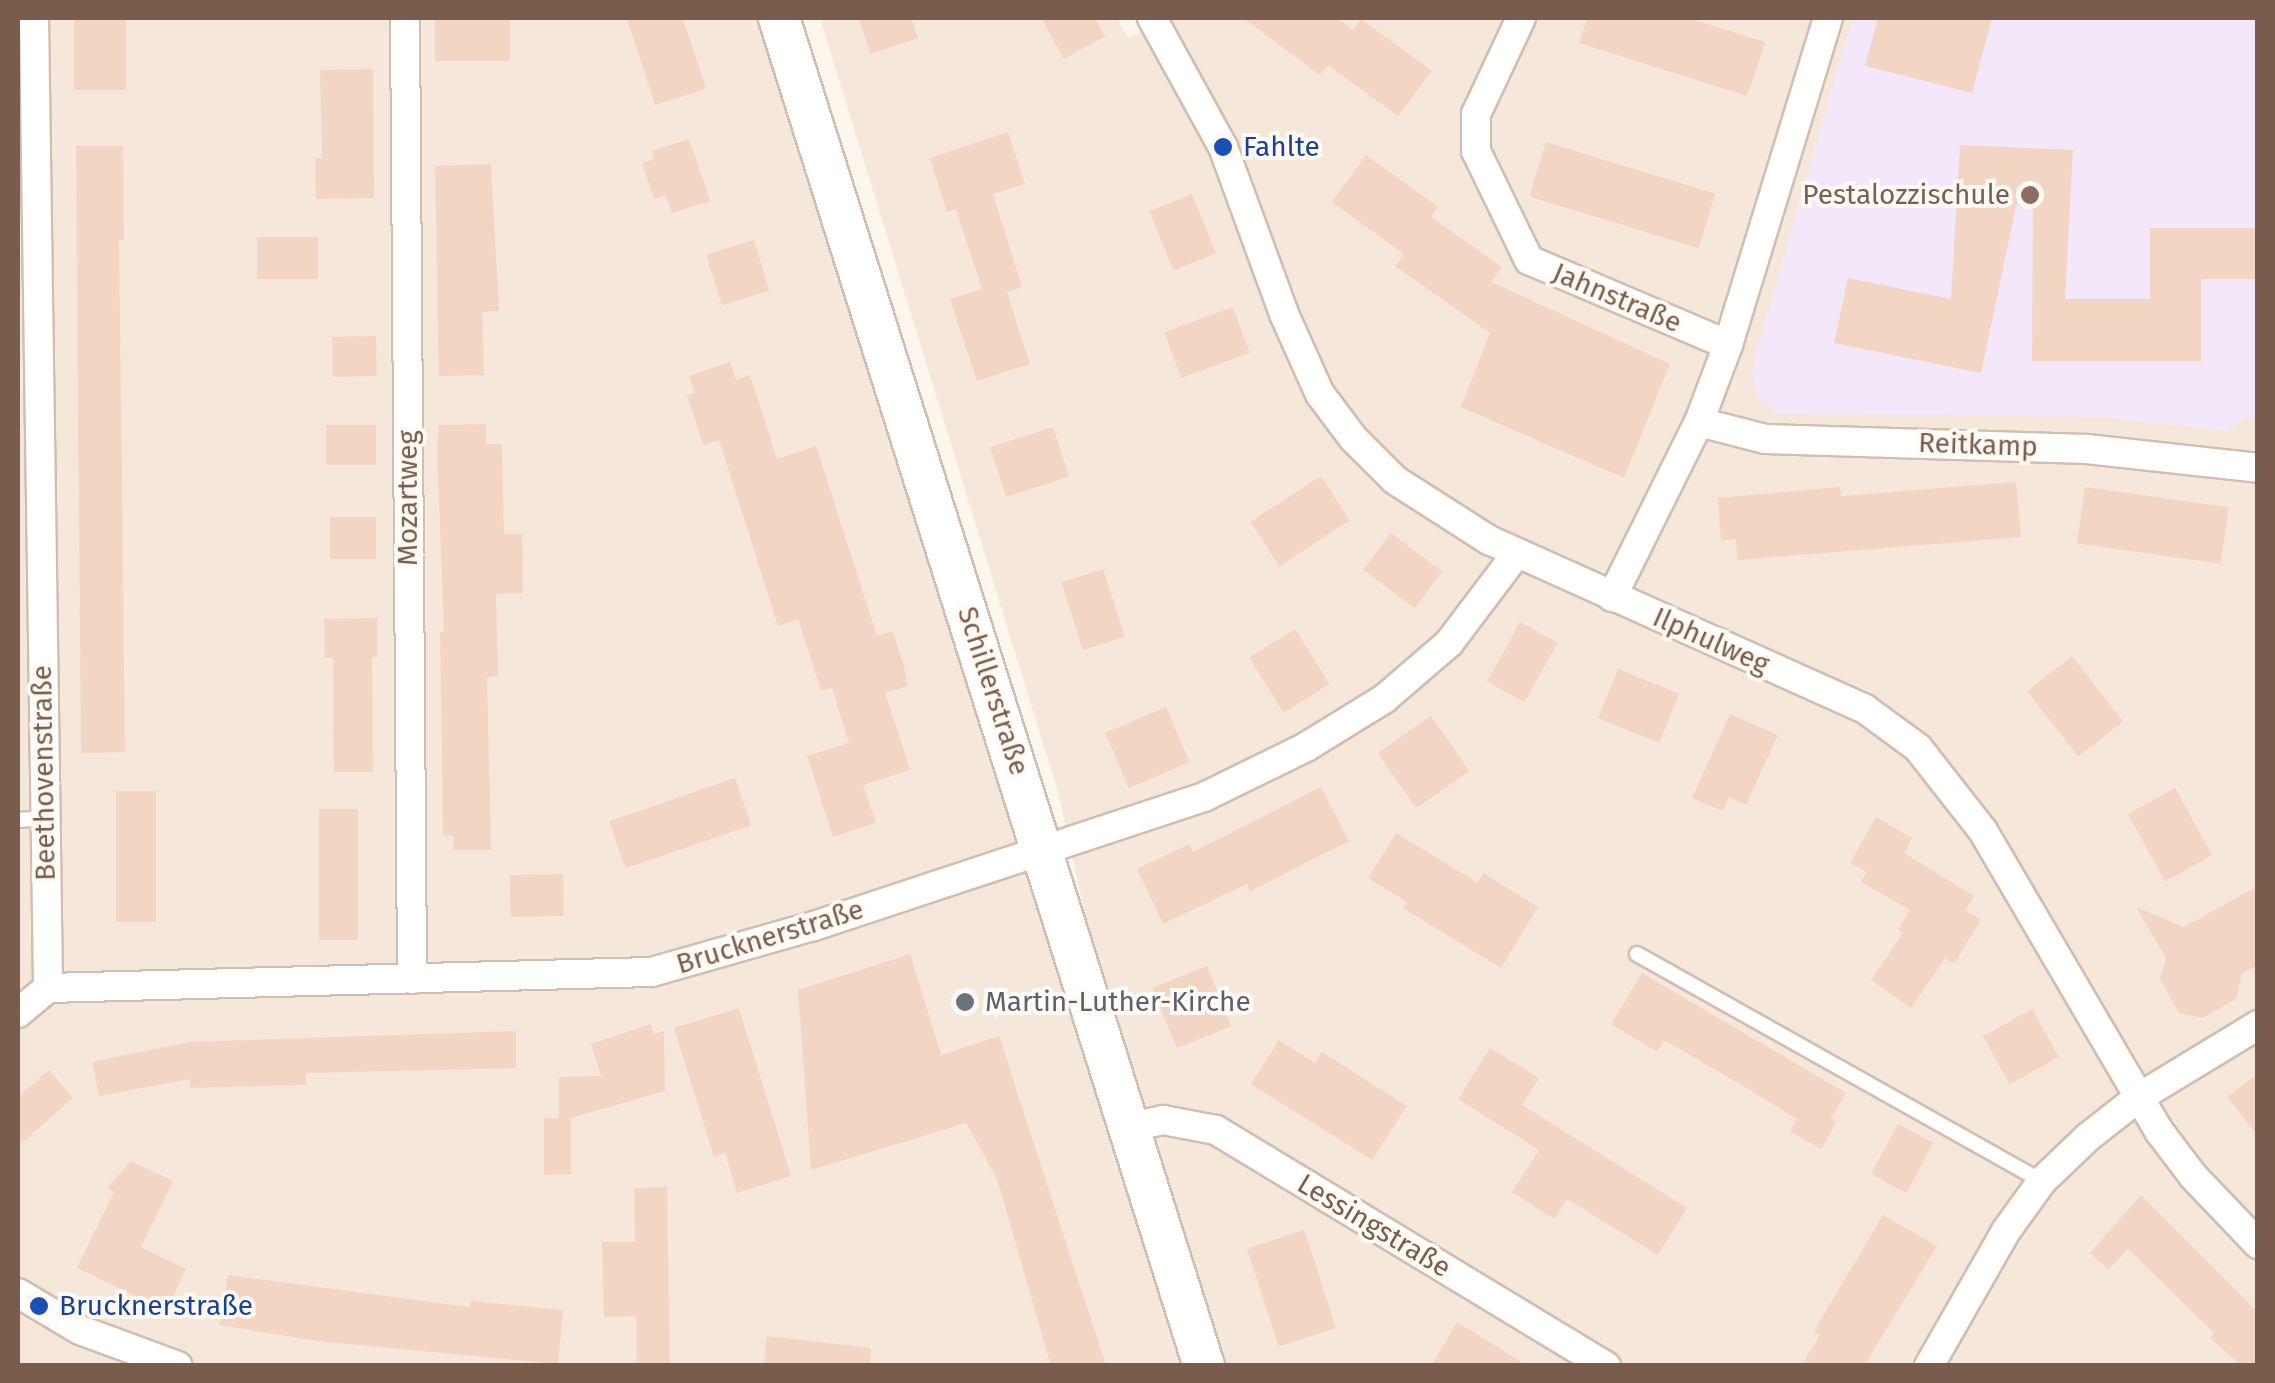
<!DOCTYPE html>
<html>
<head>
<meta charset="utf-8">
<style>
	body { margin:0 }
	#map { position:relative; width:2275px; height:1383px; overflow:hidden; background:#fdf6ec; font-family:"Fira Sans",sans-serif }
	div>[style] { position:absolute }
	[style*='--x'] { left:calc(var(--x)*1px); top:calc(var(--y)*1px); width:calc(var(--w)*1px); rotate:calc(var(--a)*1deg) }
	.residential>* { inset:0; background:#f5e8da }
	.education>* { inset:0; background:#f3e8fa }
	.building>* { inset:0; background:#f3d5c3; transform-origin:0 0 }
	.roads { filter:drop-shadow(2px 0 #d1beb0) drop-shadow(-2px 0 #d1beb0) drop-shadow(0 2px #d1beb0) drop-shadow(0 -2px #d1beb0) }
	.service>* { height:14px; margin:-7px; padding:0 7px; transform-origin:7px; border-radius:7px; background:#fff }
	.minor>* { height:28px; margin:-14px; padding:0 14px; transform-origin:14px; border-radius:14px; background:#fff }
	.secondary>* { height:40px; margin:-20px; padding:0 20px; transform-origin:20px; border-radius:20px; background:#fff }
	.dots>* { width:28px; height:28px; translate:-50% -50%; box-sizing:border-box; border:5px solid #fffaf3; border-radius:50% }
	span { translate:-50% -50%; white-space:nowrap; text-align:center; line-height:1.15; -webkit-text-stroke:8px #fffaf3; paint-order:stroke }
	.transit-label { font-size:28px; color:#164399 }
	.left { translate:0 -50%; text-align:left }
	.education-label { font-size:28px; color:#785e54 }
	.right { translate:-100% -50%; text-align:right }
	.street-label { font-size:28px; color:#7a5c4d }
	.worship-label { font-size:28px; color:#5b616d }
	.frame { position:absolute; inset:0; border:20px solid #7a5c4d; pointer-events:none }
</style>
</head>
<body>
<div id="map">
	<div class="residential">
		<div style="clip-path:polygon(18px 18px,779px 18px,1202px 1365px,18px 1365px)"></div>
		<div style="clip-path:polygon(820px 18px,1116px 18px,1129px 38px,1167px 18px,2257px 18px,2257px 1365px,1209px 1365px,1132px 1127px,1058px 792px)"></div>
	</div>
	<div class="education">
		<div style="clip-path:polygon(1852px 18px,2257px 18px,2257px 419px,2245px 418px,2226px 431px,2103px 417px,1776px 413px,1757px 397px,1751px 372px)"></div>
	</div>
	<div class="building">
		<div style="left:74px;top:18px;width:52px;height:72px"></div>
		<div style="left:435px;top:18px;width:75px;height:43px"></div>
		<div style="clip-path:polygon(627px 18px,683px 18px,706px 89px,655px 105px)"></div>
		<div style="clip-path:polygon(859px 18px,911px 18px,918px 38px,871px 54px)"></div>
		<div style="clip-path:polygon(1041px 18px,1095px 18px,1105px 36px,1064px 59px)"></div>
		<div style="clip-path:polygon(1243px 18px,1337px 18px,1353px 30px,1361px 19px,1432px 71px,1398px 116px,1328px 65px,1320px 75px)"></div>
		<div style="clip-path:polygon(1587px 18px,1688px 18px,1765px 42px,1747px 96px,1579px 43px)"></div>
		<div style="clip-path:polygon(1878px 18px,1992px 18px,1972px 93px,1865px 66px)"></div>
		<div style="clip-path:polygon(373px 69px,374px 198px,316px 199px,315px 158px,322px 158px,320px 70px)"></div>
		<div style="clip-path:polygon(1008px 132px,1025px 184px,993px 194px,1022px 287px,1007px 292px,1030px 364px,977px 381px,950px 299px,982px 289px,956px 209px,947px 212px,930px 158px)"></div>
		<div style="clip-path:polygon(689px 139px,710px 201px,672px 213px,666px 195px,654px 199px,642px 163px,654px 159px,652px 151px)"></div>
		<div style="left:1546px;top:142px;width:177px;height:57px;rotate:17deg"></div>
		<div style="clip-path:polygon(1960px 145px,2073px 150px,2065px 299px,2150px 299px,2150px 228px,2258px 228px,2258px 279px,2201px 279px,2201px 361px,2032px 361px,2033px 198px,2018px 197px,1981px 373px,1834px 343px,1848px 278px,1951px 299px)"></div>
		<div style="clip-path:polygon(76px 146px,123px 146px,124px 240px,119px 240px,125px 752px,81px 753px)"></div>
		<div style="clip-path:polygon(1366px 155px,1438px 207px,1431px 217px,1502px 267px,1491px 282px,1670px 364px,1624px 478px,1461px 407px,1490px 333px,1395px 266px,1404px 254px,1332px 202px)"></div>
		<div style="clip-path:polygon(491px 164px,499px 311px,482px 312px,484px 375px,439px 376px,435px 166px)"></div>
		<div style="left:1192px;top:194px;width:64px;height:46px;rotate:68deg"></div>
		<div style="left:318px;top:237px;width:42px;height:61px;rotate:90deg"></div>
		<div style="left:754px;top:240px;width:53px;height:50px;rotate:73deg"></div>
		<div style="left:1233px;top:307px;width:49px;height:73px;rotate:70deg"></div>
		<div style="left:376px;top:336px;width:40px;height:44px;rotate:89deg"></div>
		<div style="clip-path:polygon(730px 362px,736px 380px,750px 375px,777px 459px,816px 446px,877px 636px,893px 631px,903px 662px,908px 686px,885px 693px,910px 770px,863px 785px,876px 823px,833px 837px,807px 756px,849px 743px,832px 688px,821px 691px,798px 619px,778px 626px,719px 440px,703px 445px,687px 396px,695px 393px,689px 376px)"></div>
		<div style="clip-path:polygon(486px 424px,486px 444px,502px 444px,504px 534px,522px 534px,523px 593px,496px 594px,498px 676px,487px 677px,491px 850px,454px 850px,453px 836px,443px 835px,440px 632px,444px 632px,437px 446px,439px 425px)"></div>
		<div style="left:376px;top:425px;width:40px;height:50px;rotate:90deg"></div>
		<div style="left:1053px;top:427px;width:52px;height:66px;rotate:72deg"></div>
		<div style="left:1321px;top:476px;width:53px;height:84px;rotate:57deg"></div>
		<div style="clip-path:polygon(2016px 482px,2021px 537px,1737px 560px,1736px 539px,1721px 541px,1718px 498px,1840px 487px,1841px 496px)"></div>
		<div style="left:2085px;top:487px;width:145px;height:57px;rotate:8deg"></div>
		<div style="left:376px;top:517px;width:42px;height:46px;rotate:90deg"></div>
		<div style="left:1391px;top:533px;width:64px;height:46px;rotate:37deg"></div>
		<div style="left:1103px;top:569px;width:71px;height:44px;rotate:72deg"></div>
		<div style="clip-path:polygon(377px 618px,377px 657px,372px 657px,373px 772px,334px 772px,333px 658px,325px 658px,324px 619px)"></div>
		<div style="left:1520px;top:622px;width:43px;height:68px;rotate:29deg"></div>
		<div style="left:1295px;top:629px;width:65px;height:54px;rotate:58deg"></div>
		<div style="left:2072px;top:656px;width:83px;height:57px;rotate:52deg"></div>
		<div style="left:1618px;top:669px;width:66px;height:53px;rotate:22deg"></div>
		<div style="left:1166px;top:707px;width:60px;height:66px;rotate:67deg"></div>
		<div style="clip-path:polygon(1730px 714px,1778px 735px,1746px 805px,1729px 797px,1723px 811px,1692px 798px)"></div>
		<div style="left:1431px;top:716px;width:67px;height:65px;rotate:55deg"></div>
		<div style="left:735px;top:778px;width:50px;height:133px;rotate:71deg"></div>
		<div style="clip-path:polygon(1321px 787px,1349px 841px,1250px 891px,1247px 884px,1163px 924px,1137px 869px,1189px 844px,1193px 852px)"></div>
		<div style="left:2175px;top:788px;width:77px;height:54px;rotate:61deg"></div>
		<div style="left:116px;top:791px;width:40px;height:131px"></div>
		<div style="left:319px;top:809px;width:39px;height:131px"></div>
		<div style="clip-path:polygon(1876px 817px,1912px 838px,1904px 853px,1974px 896px,1965px 910px,1981px 920px,1954px 964px,1945px 958px,1911px 1008px,1871px 980px,1903px 933px,1898px 930px,1910px 910px,1861px 882px,1867px 872px,1850px 863px)"></div>
		<div style="clip-path:polygon(1396px 833px,1478px 883px,1483px 873px,1538px 907px,1501px 968px,1403px 908px,1407px 902px,1368px 878px)"></div>
		<div style="left:563px;top:874px;width:42px;height:53px;rotate:89deg"></div>
		<div style="clip-path:polygon(2258px 886px,2258px 965px,2242px 973px,2236px 999px,2203px 1018px,2179px 1013px,2160px 979px,2166px 958px,2136px 907px,2184px 927px)"></div>
		<div style="clip-path:polygon(910px 954px,941px 1055px,999px 1036px,1106px 1366px,1051px 1366px,997px 1179px,966px 1123px,811px 1170px,798px 990px)"></div>
		<div style="left:1207px;top:966px;width:65px;height:59px;rotate:68deg"></div>
		<div style="clip-path:polygon(1642px 973px,1846px 1093px,1831px 1118px,1837px 1122px,1821px 1149px,1790px 1131px,1797px 1119px,1743px 1086px,1664px 1040px,1657px 1052px,1611px 1024px)"></div>
		<div style="clip-path:polygon(739px 1008px,791px 1176px,737px 1193px,725px 1153px,714px 1157px,674px 1028px)"></div>
		<div style="left:2032px;top:1009px;width:55px;height:56px;rotate:61deg"></div>
		<div style="clip-path:polygon(651px 1024px,654px 1034px,664px 1031px,665px 1091px,571px 1118px,571px 1174px,544px 1175px,544px 1118px,559px 1118px,559px 1077px,601px 1076px,591px 1044px)"></div>
		<div style="clip-path:polygon(516px 1031px,516px 1068px,306px 1073px,306px 1085px,190px 1088px,190px 1079px,99px 1096px,92px 1062px,189px 1042px)"></div>
		<div style="clip-path:polygon(1279px 1040px,1315px 1063px,1322px 1052px,1407px 1106px,1372px 1160px,1251px 1084px)"></div>
		<div style="clip-path:polygon(1490px 1048px,1539px 1078px,1522px 1105px,1687px 1208px,1658px 1255px,1567px 1199px,1554px 1219px,1512px 1192px,1539px 1150px,1458px 1099px)"></div>
		<div style="clip-path:polygon(49px 1070px,73px 1098px,18px 1146px,18px 1097px)"></div>
		<div style="clip-path:polygon(2258px 1074px,2258px 1136px,2227px 1097px)"></div>
		<div style="left:1898px;top:1124px;width:40px;height:57px;rotate:28deg"></div>
		<div style="clip-path:polygon(131px 1161px,173px 1181px,141px 1247px,186px 1269px,166px 1311px,77px 1268px,114px 1192px,107px 1188px)"></div>
		<div style="clip-path:polygon(667px 1187px,670px 1366px,637px 1366px,636px 1316px,604px 1317px,602px 1242px,635px 1242px,634px 1188px)"></div>
		<div style="clip-path:polygon(2141px 1195px,2258px 1312px,2258px 1366px,2242px 1366px,2210px 1338px,2214px 1333px,2128px 1249px,2108px 1270px,2090px 1253px)"></div>
		<div style="clip-path:polygon(1883px 1215px,1937px 1246px,1864px 1366px,1801px 1366px,1820px 1335px,1814px 1331px)"></div>
		<div style="left:1304px;top:1230px;width:103px;height:60px;rotate:72deg"></div>
		<div style="clip-path:polygon(228px 1275px,470px 1307px,471px 1301px,563px 1310px,558px 1364px,318px 1341px,219px 1325px)"></div>
		<div style="clip-path:polygon(1457px 1322px,1528px 1366px,1431px 1366px)"></div>
		<div style="clip-path:polygon(767px 1336px,871px 1348px,870px 1366px,764px 1366px)"></div>
	</div>
	<div class="roads">
		<div class="service">
			<div style="--x:18;--y:820;--w:27;--a:-4"></div>
			<div style="--x:1637;--y:954;--w:464;--a:29.3"></div>
		</div>
		<div class="minor">
			<div style="--x:34;--y:18;--w:970;--a:89.17"></div>
			<div style="--x:405;--y:18;--w:961;--a:89.58"></div>
			<div style="--x:1152;--y:18;--w:147;--a:61.2"></div>
			<div style="--x:1223;--y:147;--w:178;--a:69.9"></div>
			<div style="--x:1284;--y:314;--w:88;--a:65.8"></div>
			<div style="--x:1320;--y:394;--w:55;--a:53.1"></div>
			<div style="--x:1353;--y:438;--w:59;--a:45"></div>
			<div style="--x:1395;--y:480;--w:112;--a:32.6"></div>
			<div style="--x:1489;--y:540;--w:412;--a:24.2"></div>
			<div style="--x:1865;--y:709;--w:66;--a:36.3"></div>
			<div style="--x:1918;--y:748;--w:105;--a:51.9"></div>
			<div style="--x:1983;--y:831;--w:348;--a:59.6"></div>
			<div style="--x:2159;--y:1131;--w:56;--a:52.9"></div>
			<div style="--x:2193;--y:1176;--w:94;--a:46.3"></div>
			<div style="--x:1521;--y:18;--w:106;--a:115.1"></div>
			<div style="--x:1476;--y:114;--w:37;--a:90"></div>
			<div style="--x:1476;--y:151;--w:121;--a:64.1"></div>
			<div style="--x:1529;--y:260;--w:216;--a:23.1"></div>
			<div style="--x:1699;--y:422;--w:68;--a:14.4"></div>
			<div style="--x:1765;--y:439;--w:322;--a:1.8"></div>
			<div style="--x:2087;--y:449;--w:172;--a:6.3"></div>
			<div style="--x:1612;--y:597;--w:195;--a:-63.6"></div>
			<div style="--x:1699;--y:422;--w:82;--a:-69.4"></div>
			<div style="--x:1728;--y:345;--w:342;--a:-73"></div>
			<div style="--x:18;--y:1013;--w:39;--a:-40"></div>
			<div style="--x:48;--y:988;--w:604;--a:-1.52"></div>
			<div style="--x:652;--y:972;--w:168;--a:-15.9"></div>
			<div style="--x:814;--y:926;--w:411;--a:-18.3"></div>
			<div style="--x:1204;--y:797;--w:114;--a:-26.1"></div>
			<div style="--x:1306;--y:747;--w:92;--a:-31.6"></div>
			<div style="--x:1384;--y:699;--w:86;--a:-40.7"></div>
			<div style="--x:1449;--y:643;--w:113;--a:-52.9"></div>
			<div style="--x:1132;--y:1127;--w:32;--a:-13"></div>
			<div style="--x:1163;--y:1120;--w:54;--a:10.7"></div>
			<div style="--x:1216;--y:1130;--w:456;--a:31.2"></div>
			<div style="--x:18;--y:1293;--w:72;--a:30.8"></div>
			<div style="--x:80;--y:1330;--w:104;--a:20.2"></div>
			<div style="--x:1929;--y:1366;--w:155;--a:-60.3"></div>
			<div style="--x:2006;--y:1231;--w:62;--a:-54.2"></div>
			<div style="--x:2042;--y:1181;--w:64;--a:-43.7"></div>
			<div style="--x:2088;--y:1137;--w:63;--a:-38"></div>
			<div style="--x:2138;--y:1098;--w:140;--a:-31.3"></div>
		</div>
		<div class="secondary">
			<div style="--x:779;--y:18;--w:1413;--a:72.5"></div>
		</div>
	</div>
	<div class="dots">
		<div style="left:1223px;top:147px;background:#1a4fb4"></div>
		<div style="left:2030px;top:195px;background:#8d6e63"></div>
		<div style="left:965px;top:1002px;background:#6b7280"></div>
		<div style="left:39px;top:1306px;background:#1a4fb4"></div>
	</div>
	<div class="transit-label">
		<span class="left" style="left:1243px;top:147px">Fahlte</span>
		<span class="left" style="left:59px;top:1306px">Brucknerstraße</span>
	</div>
	<div class="education-label">
		<span class="right" style="left:2010px;top:195px">Pestalozzischule</span>
	</div>
	<div class="street-label">
		<span style="left:1617px;top:298px;rotate:23deg">Jahnstraße</span>
		<span style="left:1978px;top:445px;rotate:2deg">Reitkamp</span>
		<span style="left:408px;top:498px;rotate:-90deg">Mozartweg</span>
		<span style="left:1711px;top:641px;rotate:24deg">Ilphulweg</span>
		<span style="left:993px;top:691px;rotate:72deg">Schillerstraße</span>
		<span style="left:44px;top:773px;rotate:-91deg">Beethovenstraße</span>
		<span style="left:770px;top:937px;rotate:-17deg">Brucknerstraße</span>
		<span style="left:1374px;top:1226px;rotate:31deg">Lessingstraße</span>
	</div>
	<div class="worship-label">
		<span class="left" style="left:985px;top:1002px">Martin-Luther-Kirche</span>
	</div>
	<div class="frame"></div>
</div>
</body>
</html>
